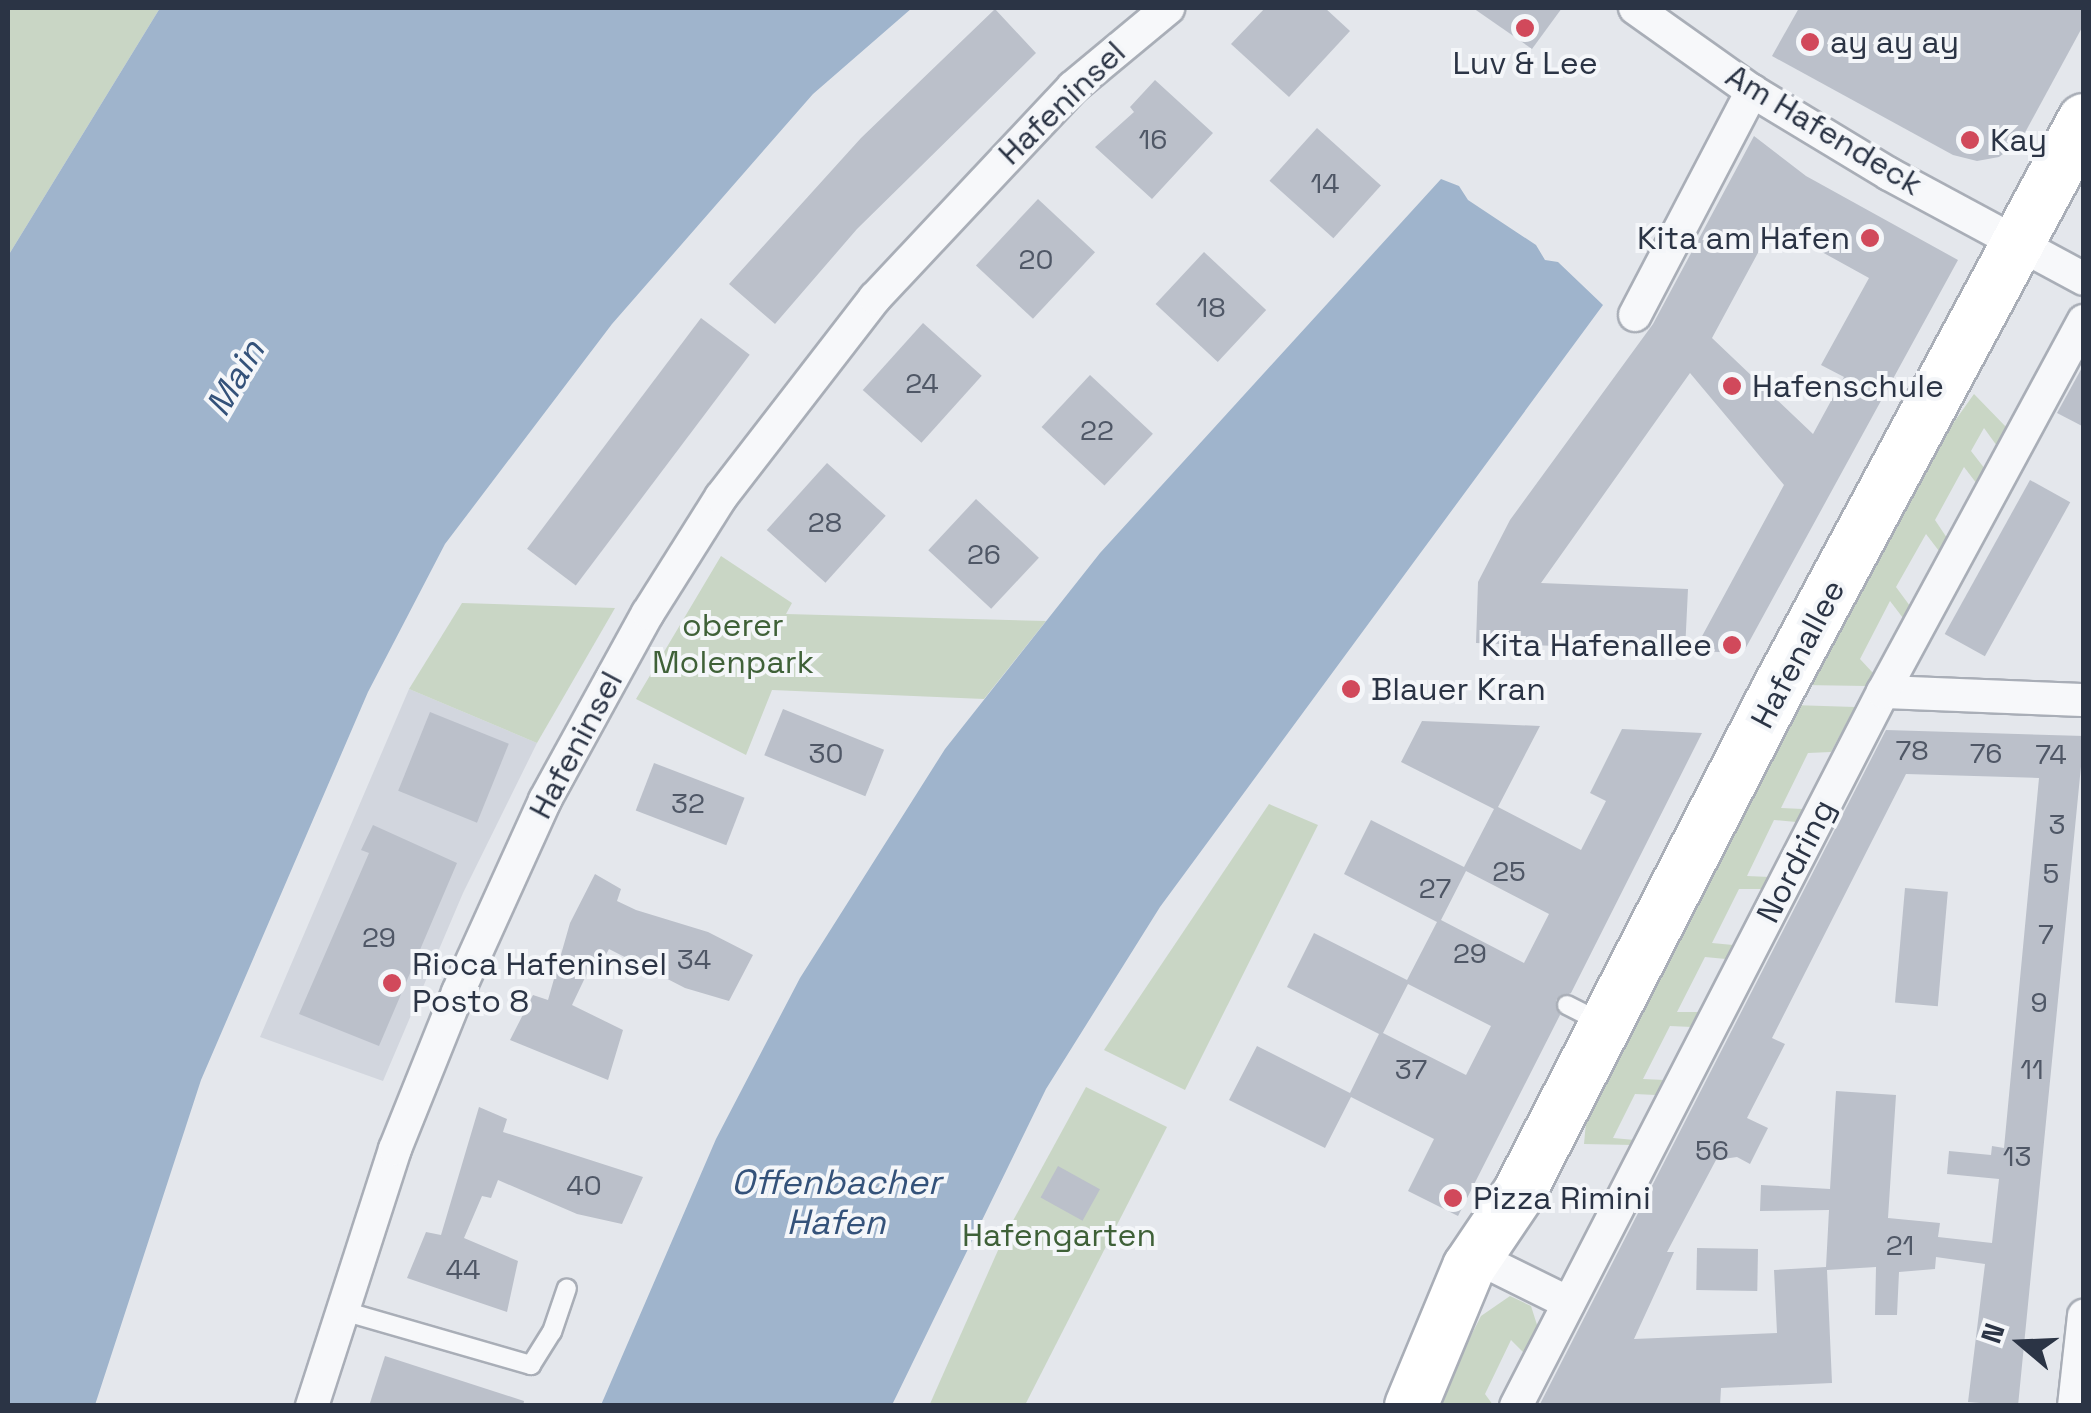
<!DOCTYPE html>
<html>
<head>
<meta charset="utf-8">
<style>
	body { margin:0 }
	#map { position:relative; width:2091px; height:1413px; overflow:hidden; background:#e4e7ec; font-family:"Space Grotesk",sans-serif }
	div>[style] { position:absolute }
	[style*='--x'] { left:calc(var(--x)*1px); top:calc(var(--y)*1px); width:calc(var(--w)*1px); rotate:calc(var(--a)*1deg) }
	.built>* { inset:0; background:#d2d6de }
	.green>* { inset:0; background:#c9d6c5 }
	.water>* { inset:0; background:#9fb4cc }
	.building>* { inset:0; background:#bbc0ca; transform-origin:0 0 }
	.roads { filter:drop-shadow(2px 0 #a9aeb7) drop-shadow(-2px 0 #a9aeb7) drop-shadow(0 2px #a9aeb7) drop-shadow(0 -2px #a9aeb7) }
	.lane>* { height:18px; margin:-9px; padding:0 9px; transform-origin:9px; border-radius:9px; background:#f7f8fa }
	.street>* { height:32px; margin:-16px; padding:0 16px; transform-origin:16px; border-radius:16px; background:#f7f8fa }
	.primary>* { height:52px; margin:-26px; padding:0 26px; transform-origin:26px; border-radius:26px; background:#fff }
	.dots>* { width:28px; height:28px; translate:-50% -50%; box-sizing:border-box; border:5px solid #f4f6f9; border-radius:50% }
	span { translate:-50% -50%; white-space:nowrap; text-align:center; line-height:1.15; -webkit-text-stroke:8px #f4f6f9; paint-order:stroke }
	.number-label { font-size:28px; color:#4f5766 }
	.number-label span { -webkit-text-stroke-width:0 }
	.poi-label { font-size:32px; color:#2b3445 }
	.left { translate:0 -50%; text-align:left }
	.right { translate:-100% -50%; text-align:right }
	.street-label { font-size:32px; color:#2b3445 }
	.park-label { font-size:32px; color:#3f6138 }
	.water-label { font-size:35px; color:#34527a; font-style:italic }
	.frame { position:absolute; inset:0; border:10px solid #2b3445; pointer-events:none }
	.north { position:absolute; left:1971px; top:1293px; width:100px; height:100px; -webkit-text-stroke:8px #f4f6f9; paint-order:stroke; rotate:289deg; font-size:28px; font-weight:700; line-height:40px; text-align:center; color:#2b3445 }
	.north::after { content:''; display:block; margin:auto; width:35px; height:45px; background:#2b3445; clip-path:polygon(50% 0,100% 100%,50% 72%,0 100%) }
</style>
</head>
<body>
<div id="map">
	<div class="built">
		<div style="clip-path:polygon(409px 689px,537px 743px,463px 893px,383px 1081px,260px 1037px)"></div>
	</div>
	<div class="green">
		<div style="clip-path:polygon(8px 8px,160px 8px,8px 256px)"></div>
		<div style="clip-path:polygon(1974px 394px,2007px 428px,1997px 446px,1984px 428px,1971px 451px,1985px 469px,1977px 484px,1964px 467px,1935px 520px,1947px 538px,1939px 551px,1926px 534px,1896px 587px,1910px 606px,1903px 618px,1890px 601px,1860px 659px,1873px 673px,1867px 686px,1802px 685px,1912px 481px)"></div>
		<div style="clip-path:polygon(721px 556px,792px 603px,786px 614px,1046px 621px,984px 699px,772px 690px,746px 755px,636px 699px)"></div>
		<div style="clip-path:polygon(462px 603px,615px 608px,537px 743px,409px 689px)"></div>
		<div style="clip-path:polygon(1792px 705px,1855px 707px,1831px 752px,1808px 753px,1781px 808px,1803px 809px,1796px 822px,1774px 820px,1747px 876px,1770px 877px,1763px 889px,1739px 889px,1712px 943px,1733px 945px,1726px 959px,1705px 957px,1677px 1012px,1699px 1012px,1692px 1027px,1670px 1026px,1643px 1079px,1665px 1080px,1656px 1095px,1635px 1094px,1613px 1138px,1635px 1140px,1633px 1145px,1584px 1144px,1587px 1111px)"></div>
		<div style="clip-path:polygon(1269px 804px,1318px 825px,1185px 1090px,1104px 1050px)"></div>
		<div style="clip-path:polygon(1086px 1087px,1167px 1127px,1025px 1405px,929px 1406px,1003px 1239px)"></div>
		<div style="clip-path:polygon(1510px 1296px,1531px 1306px,1538px 1328px,1526px 1355px,1511px 1340px,1485px 1394px,1493px 1405px,1435px 1406px,1481px 1316px)"></div>
	</div>
	<div class="water">
		<div style="clip-path:polygon(160px 8px,912px 8px,813px 94px,612px 324px,445px 544px,368px 692px,201px 1080px,95px 1405px,8px 1405px,8px 256px)"></div>
		<div style="clip-path:polygon(1441px 179px,1459px 186px,1468px 200px,1536px 245px,1545px 260px,1558px 262px,1603px 305px,1160px 907px,1046px 1089px,892px 1405px,601px 1405px,716px 1139px,800px 978px,945px 749px,1100px 553px)"></div>
	</div>
	<div class="building">
		<div style="clip-path:polygon(1265px 8px,1325px 8px,1350px 31px,1289px 97px,1231px 44px)"></div>
		<div style="clip-path:polygon(1473px 8px,1562px 8px,1532px 49px)"></div>
		<div style="clip-path:polygon(1799px 8px,2084px 8px,2084px 24px,2021px 140px,1999px 157px,1977px 161px,1953px 155px,1772px 56px)"></div>
		<div style="clip-path:polygon(995px 9px,1036px 53px,857px 229px,775px 324px,729px 284px,861px 138px)"></div>
		<div style="clip-path:polygon(1155px 80px,1213px 133px,1152px 199px,1095px 147px,1134px 112px,1130px 107px)"></div>
		<div style="left:1317px;top:128px;width:86px;height:71px;rotate:42deg"></div>
		<div style="clip-path:polygon(evenodd,1754px 136px,1806px 176px,1958px 260px,1743px 653px,1694px 651px,1784px 485px,1690px 373px,1541px 583px,1688px 589px,1685px 651px,1476px 643px,1478px 582px,1510px 520px,1653px 324px,1754px 136px,1773px 225px,1869px 278px,1821px 365px,1844px 377px,1813px 434px,1712px 338px,1773px 225px)"></div>
		<div style="left:1038px;top:199px;width:78px;height:91px;rotate:43deg"></div>
		<div style="left:1204px;top:252px;width:85px;height:71px;rotate:43deg"></div>
		<div style="left:701px;top:318px;width:61px;height:289px;rotate:37deg"></div>
		<div style="left:923px;top:323px;width:79px;height:90px;rotate:42deg"></div>
		<div style="clip-path:polygon(2084px 364px,2084px 427px,2057px 413px)"></div>
		<div style="left:1090px;top:375px;width:86px;height:71px;rotate:43deg"></div>
		<div style="left:827px;top:463px;width:79px;height:90px;rotate:42deg"></div>
		<div style="left:2030px;top:480px;width:46px;height:176px;rotate:29deg"></div>
		<div style="left:976px;top:499px;width:86px;height:70px;rotate:43deg"></div>
		<div style="left:783px;top:709px;width:109px;height:50px;rotate:22deg"></div>
		<div style="left:430px;top:712px;width:85px;height:85px;rotate:22deg"></div>
		<div style="clip-path:polygon(evenodd,1422px 721px,1540px 726px,1498px 807px,1581px 850px,1606px 801px,1590px 793px,1622px 729px,1702px 733px,1571px 993px,1556px 1000px,1560px 1015px,1458px 1216px,1408px 1191px,1434px 1139px,1351px 1097px,1325px 1148px,1229px 1100px,1257px 1046px,1350px 1093px,1379px 1034px,1287px 987px,1314px 933px,1407px 980px,1437px 922px,1344px 874px,1371px 820px,1464px 867px,1494px 809px,1401px 762px,1422px 721px,1466px 871px,1549px 914px,1524px 963px,1441px 920px,1466px 871px,1422px 721px,1408px 984px,1491px 1026px,1466px 1075px,1383px 1033px,1408px 984px)"></div>
		<div style="clip-path:polygon(evenodd,1886px 730px,2084px 736px,2018px 1406px,1968px 1402px,1985px 1264px,1936px 1257px,1935px 1269px,1899px 1272px,1897px 1315px,1875px 1315px,1876px 1267px,1827px 1270px,1832px 1383px,1721px 1388px,1720px 1406px,1539px 1406px,1886px 730px,1906px 774px,2039px 778px,2004px 1148px,1992px 1146px,1991px 1155px,1949px 1151px,1947px 1174px,1999px 1179px,1992px 1243px,1938px 1237px,1940px 1223px,1888px 1218px,1896px 1095px,1836px 1091px,1830px 1189px,1761px 1185px,1760px 1211px,1829px 1210px,1826px 1267px,1774px 1270px,1777px 1333px,1634px 1339px,1674px 1252px,1667px 1252px,1716px 1160px,1737px 1157px,1750px 1164px,1768px 1128px,1747px 1118px,1785px 1044px,1772px 1038px,1906px 774px)"></div>
		<div style="left:654px;top:763px;width:97px;height:51px;rotate:21deg"></div>
		<div style="clip-path:polygon(373px 825px,457px 863px,379px 1046px,299px 1014px,369px 853px,361px 850px)"></div>
		<div style="clip-path:polygon(595px 874px,621px 889px,617px 901px,636px 910px,708px 932px,753px 955px,729px 1001px,685px 988px,609px 949px,600px 966px,592px 963px,572px 1005px,623px 1030px,608px 1080px,510px 1040px,533px 995px,548px 1000px,570px 923px)"></div>
		<div style="left:1905px;top:888px;width:43px;height:115px;rotate:5deg"></div>
		<div style="clip-path:polygon(479px 1107px,507px 1119px,503px 1132px,643px 1177px,622px 1224px,577px 1214px,498px 1180px,491px 1198px,482px 1196px,464px 1238px,518px 1261px,507px 1312px,407px 1278px,426px 1232px,441px 1235px)"></div>
		<div style="left:1058px;top:1166px;width:48px;height:36px;rotate:29deg"></div>
		<div style="left:1758px;top:1249px;width:42px;height:61px;rotate:91deg"></div>
		<div style="clip-path:polygon(385px 1356px,524px 1401px,523px 1406px,369px 1406px)"></div>
	</div>
	<div class="roads">
		<div class="lane">
			<div style="--x:1567;--y:1005;--w:38;--a:27"></div>
			<div style="--x:340;--y:1310;--w:199;--a:16.1"></div>
			<div style="--x:531;--y:1365;--w:39;--a:-58"></div>
			<div style="--x:552;--y:1332;--w:46;--a:-71.2"></div>
		</div>
		<div class="street">
			<div style="--x:1635;--y:8;--w:143;--a:35.4"></div>
			<div style="--x:1752;--y:91;--w:160;--a:31.2"></div>
			<div style="--x:1889;--y:174;--w:221;--a:28.3"></div>
			<div style="--x:1635;--y:315;--w:253;--a:-62.4"></div>
			<div style="--x:1883;--y:692;--w:201;--a:2.3"></div>
			<div style="--x:1496;--y:1267;--w:81;--a:26.3"></div>
			<div style="--x:312;--y:1406;--w:270;--a:-72.1"></div>
			<div style="--x:395;--y:1149;--w:169;--a:-68.1"></div>
			<div style="--x:458;--y:992;--w:211;--a:-65.6"></div>
			<div style="--x:545;--y:800;--w:213;--a:-61.2"></div>
			<div style="--x:648;--y:613;--w:137;--a:-57.8"></div>
			<div style="--x:721;--y:497;--w:252;--a:-52.3"></div>
			<div style="--x:875;--y:298;--w:289;--a:-46.8"></div>
			<div style="--x:1073;--y:87;--w:124;--a:-39.7"></div>
			<div style="--x:1516;--y:1406;--w:803;--a:-62.8"></div>
			<div style="--x:1883;--y:692;--w:422;--a:-61.6"></div>
			<div style="--x:2074;--y:1406;--w:91;--a:-83.7"></div>
		</div>
		<div class="primary">
			<div style="--x:1411;--y:1406;--w:151;--a:-67.4"></div>
			<div style="--x:1469;--y:1267;--w:89;--a:-56"></div>
			<div style="--x:1519;--y:1193;--w:567;--a:-62.8"></div>
			<div style="--x:1778;--y:689;--w:646;--a:-61.73"></div>
		</div>
	</div>
	<div class="dots">
		<div style="left:1525px;top:28px;background:#d1495b"></div>
		<div style="left:1810px;top:42px;background:#d1495b"></div>
		<div style="left:1970px;top:140px;background:#d1495b"></div>
		<div style="left:1870px;top:238px;background:#d1495b"></div>
		<div style="left:1732px;top:386px;background:#d1495b"></div>
		<div style="left:1732px;top:645px;background:#d1495b"></div>
		<div style="left:1351px;top:689px;background:#d1495b"></div>
		<div style="left:392px;top:983px;background:#d1495b"></div>
		<div style="left:1453px;top:1198px;background:#d1495b"></div>
	</div>
	<div class="number-label">
		<span style="left:1153px;top:139px">16</span>
		<span style="left:1325px;top:183px">14</span>
		<span style="left:1036px;top:259px">20</span>
		<span style="left:1211px;top:307px">18</span>
		<span style="left:922px;top:383px">24</span>
		<span style="left:1097px;top:430px">22</span>
		<span style="left:825px;top:522px">28</span>
		<span style="left:984px;top:554px">26</span>
		<span style="left:1912px;top:750px">78</span>
		<span style="left:826px;top:753px">30</span>
		<span style="left:1986px;top:753px">76</span>
		<span style="left:2051px;top:754px">74</span>
		<span style="left:688px;top:803px">32</span>
		<span style="left:2057px;top:824px">3</span>
		<span style="left:1509px;top:871px">25</span>
		<span style="left:2051px;top:873px">5</span>
		<span style="left:1435px;top:888px">27</span>
		<span style="left:2046px;top:934px">7</span>
		<span style="left:379px;top:937px">29</span>
		<span style="left:1470px;top:953px">29</span>
		<span style="left:694px;top:959px">34</span>
		<span style="left:2039px;top:1002px">9</span>
		<span style="left:1411px;top:1069px">37</span>
		<span style="left:2032px;top:1069px">11</span>
		<span style="left:1712px;top:1150px">56</span>
		<span style="left:2017px;top:1156px">13</span>
		<span style="left:584px;top:1185px">40</span>
		<span style="left:1900px;top:1245px">21</span>
		<span style="left:463px;top:1269px">44</span>
	</div>
	<div class="poi-label">
		<span class="left" style="left:1830px;top:42px">ay ay ay</span>
		<span style="left:1525px;top:63px">Luv &amp; Lee</span>
		<span class="left" style="left:1990px;top:140px">Kay</span>
		<span class="right" style="left:1850px;top:238px">Kita am Hafen</span>
		<span class="left" style="left:1752px;top:386px">Hafenschule</span>
		<span class="right" style="left:1712px;top:645px">Kita Hafenallee</span>
		<span class="left" style="left:1371px;top:689px">Blauer Kran</span>
		<span class="left" style="left:412px;top:983px">Rioca Hafeninsel<br>Posto 8</span>
		<span class="left" style="left:1473px;top:1198px">Pizza Rimini</span>
	</div>
	<div class="street-label">
		<span style="left:1062px;top:103px;rotate:-44deg">Hafeninsel</span>
		<span style="left:1824px;top:130px;rotate:31deg">Am Hafendeck</span>
		<span style="left:1798px;top:654px;rotate:-62deg">Hafenallee</span>
		<span style="left:576px;top:745px;rotate:-62deg">Hafeninsel</span>
		<span style="left:1796px;top:861px;rotate:-63deg">Nordring</span>
	</div>
	<div class="park-label">
		<span style="left:733px;top:644px">oberer<br>Molenpark</span>
		<span style="left:1059px;top:1235px">Hafengarten</span>
	</div>
	<div class="water-label">
		<span style="left:235px;top:378px;rotate:-60deg">Main</span>
		<span style="left:836px;top:1202px">Offenbacher<br>Hafen</span>
	</div>
	<div class="frame"></div>
	<div class="north">N</div>
</div>
</body>
</html>
